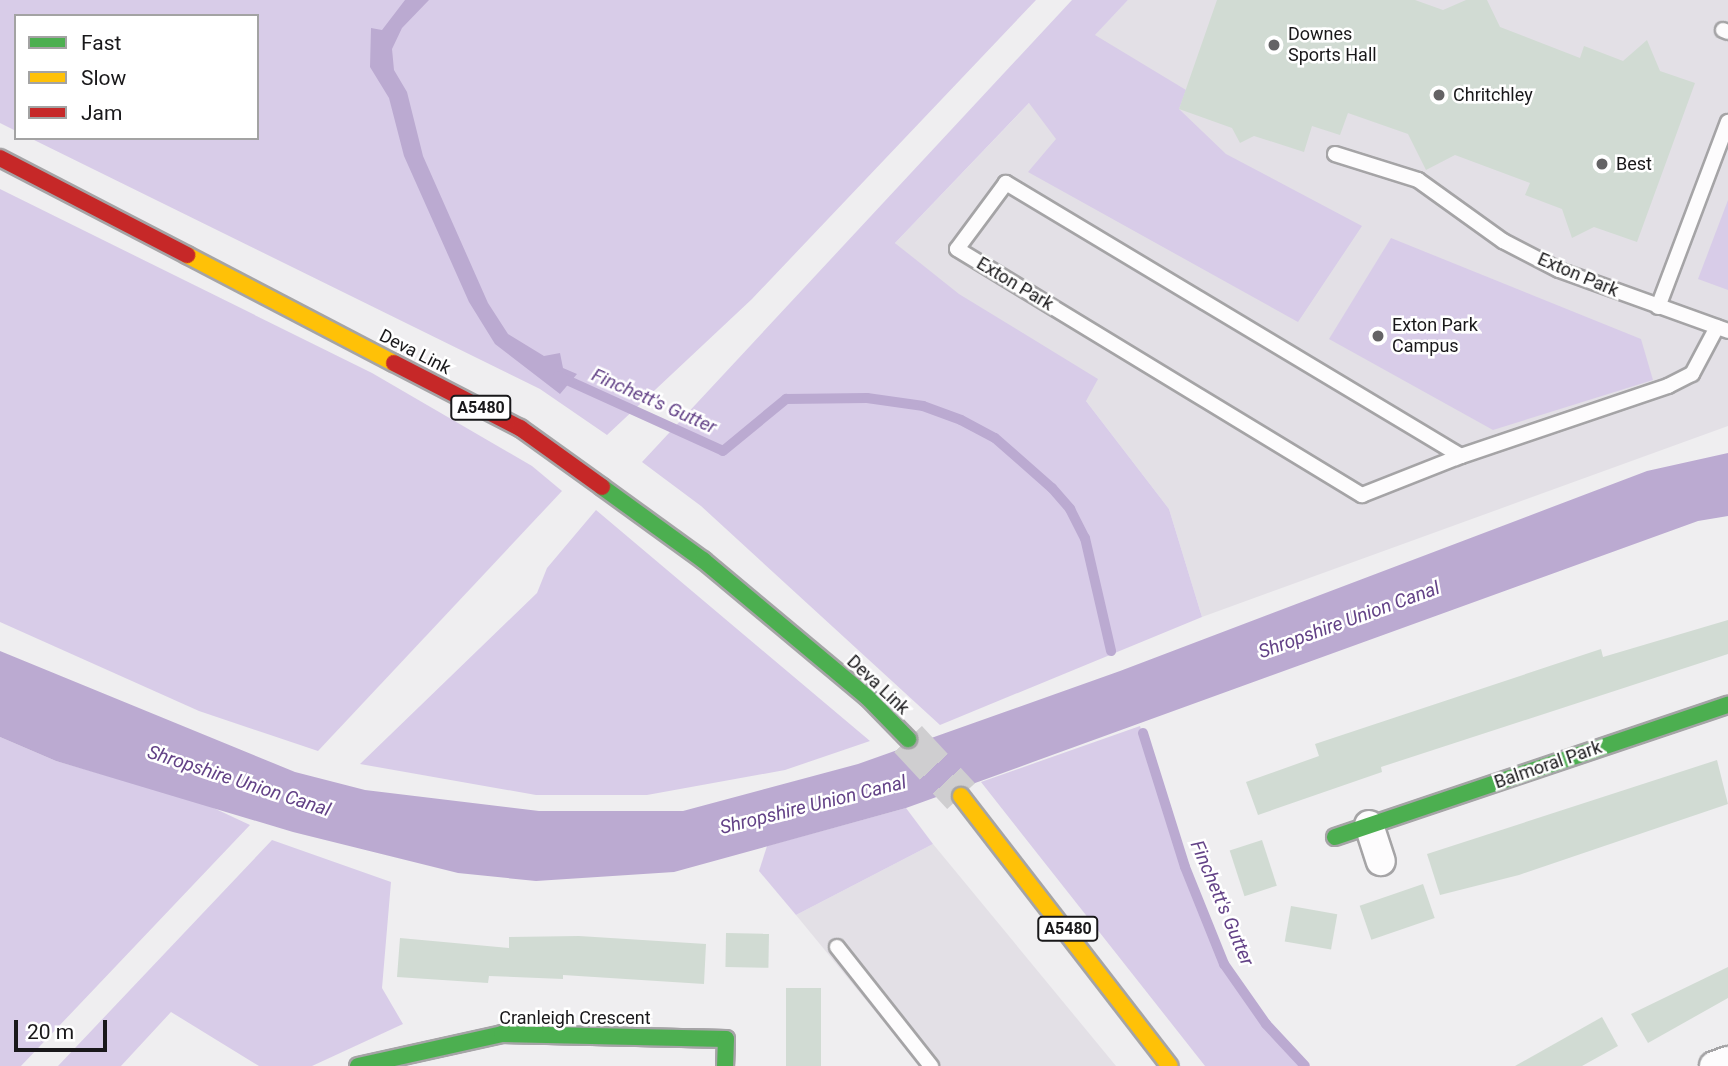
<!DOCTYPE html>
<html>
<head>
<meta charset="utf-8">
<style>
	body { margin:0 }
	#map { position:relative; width:1728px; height:1066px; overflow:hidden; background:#efeef0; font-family:Roboto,sans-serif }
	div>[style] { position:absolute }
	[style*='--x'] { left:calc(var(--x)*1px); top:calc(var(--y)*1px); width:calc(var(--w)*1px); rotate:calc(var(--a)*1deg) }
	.built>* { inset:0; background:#e3e0e6 }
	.green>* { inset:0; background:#d8cce8 }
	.water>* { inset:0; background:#bbaad1 }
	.stream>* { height:10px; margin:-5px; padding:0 5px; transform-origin:5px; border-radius:5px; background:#bbaad1 }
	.building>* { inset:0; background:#d1dbd3; transform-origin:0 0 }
	.primary-tunnel>* { height:38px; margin-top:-19px; transform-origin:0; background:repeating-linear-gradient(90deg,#cfced0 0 38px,transparent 0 57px) }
	.roads { filter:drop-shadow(2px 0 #a5a4a6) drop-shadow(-2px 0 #a5a4a6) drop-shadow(0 2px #a5a4a6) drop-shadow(0 -2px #a5a4a6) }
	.lane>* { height:14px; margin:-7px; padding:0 7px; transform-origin:7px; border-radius:7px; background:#fdfcfd }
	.street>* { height:28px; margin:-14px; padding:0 14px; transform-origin:14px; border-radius:14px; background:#fdfcfd }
	.fast>* { height:16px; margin:-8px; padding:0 8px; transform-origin:8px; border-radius:8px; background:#4caf50 }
	.slow>* { height:16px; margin:-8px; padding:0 8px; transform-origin:8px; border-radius:8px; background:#ffc107 }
	.jam>* { height:16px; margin:-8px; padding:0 8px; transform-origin:8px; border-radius:8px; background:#c62828 }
	.dots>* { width:19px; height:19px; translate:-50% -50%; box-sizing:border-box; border:4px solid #fff; border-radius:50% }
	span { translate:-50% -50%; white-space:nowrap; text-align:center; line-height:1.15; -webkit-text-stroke:5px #fff; paint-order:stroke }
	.shield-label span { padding:2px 5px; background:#fff; border:2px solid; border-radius:5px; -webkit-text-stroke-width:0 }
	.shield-label { font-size:16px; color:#19181a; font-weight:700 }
	.poi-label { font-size:18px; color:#19181a }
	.left { translate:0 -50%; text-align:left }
	.street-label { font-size:18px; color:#19181a }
	.water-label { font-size:19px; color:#634287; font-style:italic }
	.legend { position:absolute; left:14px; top:14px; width:245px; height:126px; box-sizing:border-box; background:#fff; border:2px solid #a3a3a3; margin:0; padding:9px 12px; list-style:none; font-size:21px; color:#19181a }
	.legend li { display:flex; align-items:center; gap:14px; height:35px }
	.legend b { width:35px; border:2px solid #a3a3a3 }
	.scale { position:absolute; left:14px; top:1020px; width:93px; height:32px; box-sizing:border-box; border:4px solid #19181a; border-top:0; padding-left:9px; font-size:21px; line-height:24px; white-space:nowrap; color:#19181a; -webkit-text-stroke:5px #fff; paint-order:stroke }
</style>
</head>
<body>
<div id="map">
	<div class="built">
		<div style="clip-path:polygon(1128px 0,1728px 0,1728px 426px,1202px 617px,1169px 509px,1086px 401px,895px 243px)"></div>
		<div style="clip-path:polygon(933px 844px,1116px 1066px,920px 1066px,796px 915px)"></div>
	</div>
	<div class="green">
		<div style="clip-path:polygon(0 0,1036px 0,752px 299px,607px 435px,540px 389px,30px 138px,257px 138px,257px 16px,16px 16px,16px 131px,0 123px)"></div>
		<div style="clip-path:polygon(1072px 0,1128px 0,1095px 35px,1186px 90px,1179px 109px,1226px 154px,1362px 226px,1298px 322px,1028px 172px,1056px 139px,1029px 103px,895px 243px,959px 294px,1098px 379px,1086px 401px,1169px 509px,1202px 617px,940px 725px,701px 506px,642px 462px)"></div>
		<div style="clip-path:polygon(0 189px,372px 373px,532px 466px,562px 491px,318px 751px,199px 711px,0 622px)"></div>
		<div style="clip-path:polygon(1728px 200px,1728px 290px,1698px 279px)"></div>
		<div style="clip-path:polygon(1391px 238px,1641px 339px,1653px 380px,1493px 430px,1329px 339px)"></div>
		<div style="clip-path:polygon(596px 510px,870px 741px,785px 770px,647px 795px,536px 795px,360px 764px,537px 593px,547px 568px)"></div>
		<div style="clip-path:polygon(1140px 726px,1185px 867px,1224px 964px,1266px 1024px,1305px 1066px,1205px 1066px,981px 782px)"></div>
		<div style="clip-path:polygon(0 737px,56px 761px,205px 804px,250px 825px,21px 1066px,0 1066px)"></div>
		<div style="clip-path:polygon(906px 808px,933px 844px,796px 915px,759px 871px,767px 846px)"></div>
		<div style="clip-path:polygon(272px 840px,391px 882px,382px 988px,403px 1024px,312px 1066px,259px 1066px,171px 1012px,121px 1066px,58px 1066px)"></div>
	</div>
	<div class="water">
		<div style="clip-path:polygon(405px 0,429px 0,402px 28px,392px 49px,394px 70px,407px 92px,423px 156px,488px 303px,508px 334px,544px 356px,560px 353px,563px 368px,577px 374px,560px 394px,495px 344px,469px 302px,404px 156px,389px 98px,370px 67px,371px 28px,382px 30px)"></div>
		<div style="clip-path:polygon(1728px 453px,1728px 516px,1698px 521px,906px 808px,674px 872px,536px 881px,458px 873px,293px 832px,56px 761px,0 737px,0 651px,295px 772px,365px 790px,539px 811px,683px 811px,858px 764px,1120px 671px,1647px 471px)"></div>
	</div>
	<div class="stream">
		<div style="--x:558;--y:376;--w:181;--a:24.4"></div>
		<div style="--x:723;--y:451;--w:82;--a:-39.5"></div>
		<div style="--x:786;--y:399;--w:81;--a:-0.7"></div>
		<div style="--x:867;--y:398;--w:57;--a:8.1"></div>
		<div style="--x:923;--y:406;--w:40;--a:20.2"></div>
		<div style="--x:961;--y:420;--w:38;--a:28"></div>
		<div style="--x:995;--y:438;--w:76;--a:41.3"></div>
		<div style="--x:1052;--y:488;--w:28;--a:49"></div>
		<div style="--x:1070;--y:509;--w:33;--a:63"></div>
		<div style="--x:1085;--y:538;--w:116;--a:77"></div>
		<div style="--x:1143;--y:733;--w:140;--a:72.6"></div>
		<div style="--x:1185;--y:867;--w:105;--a:68.1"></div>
		<div style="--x:1224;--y:964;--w:73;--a:55"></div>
		<div style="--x:1266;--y:1024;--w:57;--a:47.1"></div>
	</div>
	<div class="building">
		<div style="clip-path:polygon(1217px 0,1415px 0,1443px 10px,1466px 0,1487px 0,1500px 27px,1580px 58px,1584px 46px,1623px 61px,1647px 40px,1660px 71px,1695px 83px,1637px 242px,1594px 227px,1572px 238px,1562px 209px,1525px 195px,1530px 183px,1455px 155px,1426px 170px,1408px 134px,1348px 113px,1340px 135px,1312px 126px,1304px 152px,1254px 136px,1240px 143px,1232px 128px,1179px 109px)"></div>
		<div style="clip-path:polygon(1728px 620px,1728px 654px,1381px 767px,1382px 772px,1258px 815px,1246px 782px,1319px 756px,1315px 744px,1601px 649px,1603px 657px)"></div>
		<div style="clip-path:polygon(1717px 760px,1728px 804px,1519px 875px,1440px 895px,1427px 854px)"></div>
		<div style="left:1262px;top:840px;width:48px;height:34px;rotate:72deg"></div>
		<div style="left:1423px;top:884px;width:36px;height:67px;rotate:71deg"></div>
		<div style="left:1291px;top:906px;width:47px;height:36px;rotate:10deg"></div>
		<div style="left:726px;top:933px;width:43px;height:34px;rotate:1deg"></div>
		<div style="clip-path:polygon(579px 936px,706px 944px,704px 984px,563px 975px,563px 979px,489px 976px,488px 983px,397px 977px,400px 938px,509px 948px,509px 937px)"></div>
		<div style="clip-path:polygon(1728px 967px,1728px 998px,1648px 1043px,1631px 1014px)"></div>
		<div style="left:786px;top:988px;width:35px;height:78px"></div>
		<div style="clip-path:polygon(1602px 1017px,1618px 1046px,1582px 1066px,1515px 1066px)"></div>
	</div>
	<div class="primary-tunnel">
		<div style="--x:908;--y:739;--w:78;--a:47.1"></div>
	</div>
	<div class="roads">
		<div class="lane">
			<div style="--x:1723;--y:30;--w:5;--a:22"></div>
			<div style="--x:1335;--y:154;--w:87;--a:17.4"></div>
			<div style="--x:1418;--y:180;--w:105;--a:35.7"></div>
			<div style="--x:1503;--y:241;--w:63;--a:27.4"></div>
			<div style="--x:1559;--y:270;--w:180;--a:19.8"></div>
			<div style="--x:1658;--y:307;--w:198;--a:-69.3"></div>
			<div style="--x:1461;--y:456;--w:531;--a:-149.04"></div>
			<div style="--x:1006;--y:183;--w:82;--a:126.6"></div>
			<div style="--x:957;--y:249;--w:474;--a:31.3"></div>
			<div style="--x:1362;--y:495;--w:106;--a:-21.5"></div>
			<div style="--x:1461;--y:456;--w:219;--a:-18.7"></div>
			<div style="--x:1668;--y:386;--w:27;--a:-27"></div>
			<div style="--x:1692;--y:374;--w:53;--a:-62"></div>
			<div style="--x:837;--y:947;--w:152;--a:51.7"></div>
		</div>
		<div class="street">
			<div style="--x:1369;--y:825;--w:38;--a:72"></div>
			<div style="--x:1714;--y:1066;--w:15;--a:-20"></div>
		</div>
		<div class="fast">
			<div style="--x:602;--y:487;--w:125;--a:35.9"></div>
			<div style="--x:703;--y:560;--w:214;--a:39.9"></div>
			<div style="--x:867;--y:697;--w:59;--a:45.7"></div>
			<div style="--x:1335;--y:837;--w:415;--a:-18.6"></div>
			<div style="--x:358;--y:1066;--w:148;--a:-12.5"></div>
			<div style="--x:502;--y:1034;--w:224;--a:1.3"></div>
			<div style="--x:726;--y:1039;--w:27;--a:92"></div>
		</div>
		<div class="slow">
			<div style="--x:187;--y:255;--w:233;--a:27.6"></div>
			<div style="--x:961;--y:796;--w:341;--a:52.3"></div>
		</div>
		<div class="jam">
			<div style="--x:0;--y:158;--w:211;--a:27.4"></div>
			<div style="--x:394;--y:363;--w:142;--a:27.3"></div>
			<div style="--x:520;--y:428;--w:101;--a:35.7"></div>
		</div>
	</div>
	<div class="dots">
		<div style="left:1274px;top:45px;background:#646365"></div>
		<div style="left:1439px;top:95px;background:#646365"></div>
		<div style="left:1602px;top:164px;background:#646365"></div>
		<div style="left:1378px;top:336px;background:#646365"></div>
	</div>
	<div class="shield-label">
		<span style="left:481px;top:408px">A5480</span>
		<span style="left:1068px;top:929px">A5480</span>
	</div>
	<div class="poi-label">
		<span class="left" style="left:1288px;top:45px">Downes<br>Sports Hall</span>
		<span class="left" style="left:1453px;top:95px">Chritchley</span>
		<span class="left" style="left:1616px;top:164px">Best</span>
		<span class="left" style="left:1392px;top:336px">Exton Park<br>Campus</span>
	</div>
	<div class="street-label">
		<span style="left:1578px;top:275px;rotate:23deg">Exton Park</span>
		<span style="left:1015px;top:284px;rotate:31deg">Exton Park</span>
		<span style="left:415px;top:352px;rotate:27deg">Deva Link</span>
		<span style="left:878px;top:685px;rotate:43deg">Deva Link</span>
		<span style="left:1548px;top:765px;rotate:-19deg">Balmoral Park</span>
		<span style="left:575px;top:1018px">Cranleigh Crescent</span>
	</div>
	<div class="water-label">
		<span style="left:654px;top:401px;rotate:24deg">Finchett's Gutter</span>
		<span style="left:1349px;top:620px;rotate:-20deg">Shropshire Union Canal</span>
		<span style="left:239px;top:781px;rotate:18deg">Shropshire Union Canal</span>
		<span style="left:813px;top:805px;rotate:-14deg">Shropshire Union Canal</span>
		<span style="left:1222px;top:903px;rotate:67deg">Finchett's Gutter</span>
	</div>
	<ul class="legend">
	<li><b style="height:9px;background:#4caf50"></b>Fast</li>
	<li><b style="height:9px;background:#ffc107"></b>Slow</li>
	<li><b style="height:9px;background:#c62828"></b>Jam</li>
	</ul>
	<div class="scale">20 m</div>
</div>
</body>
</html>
